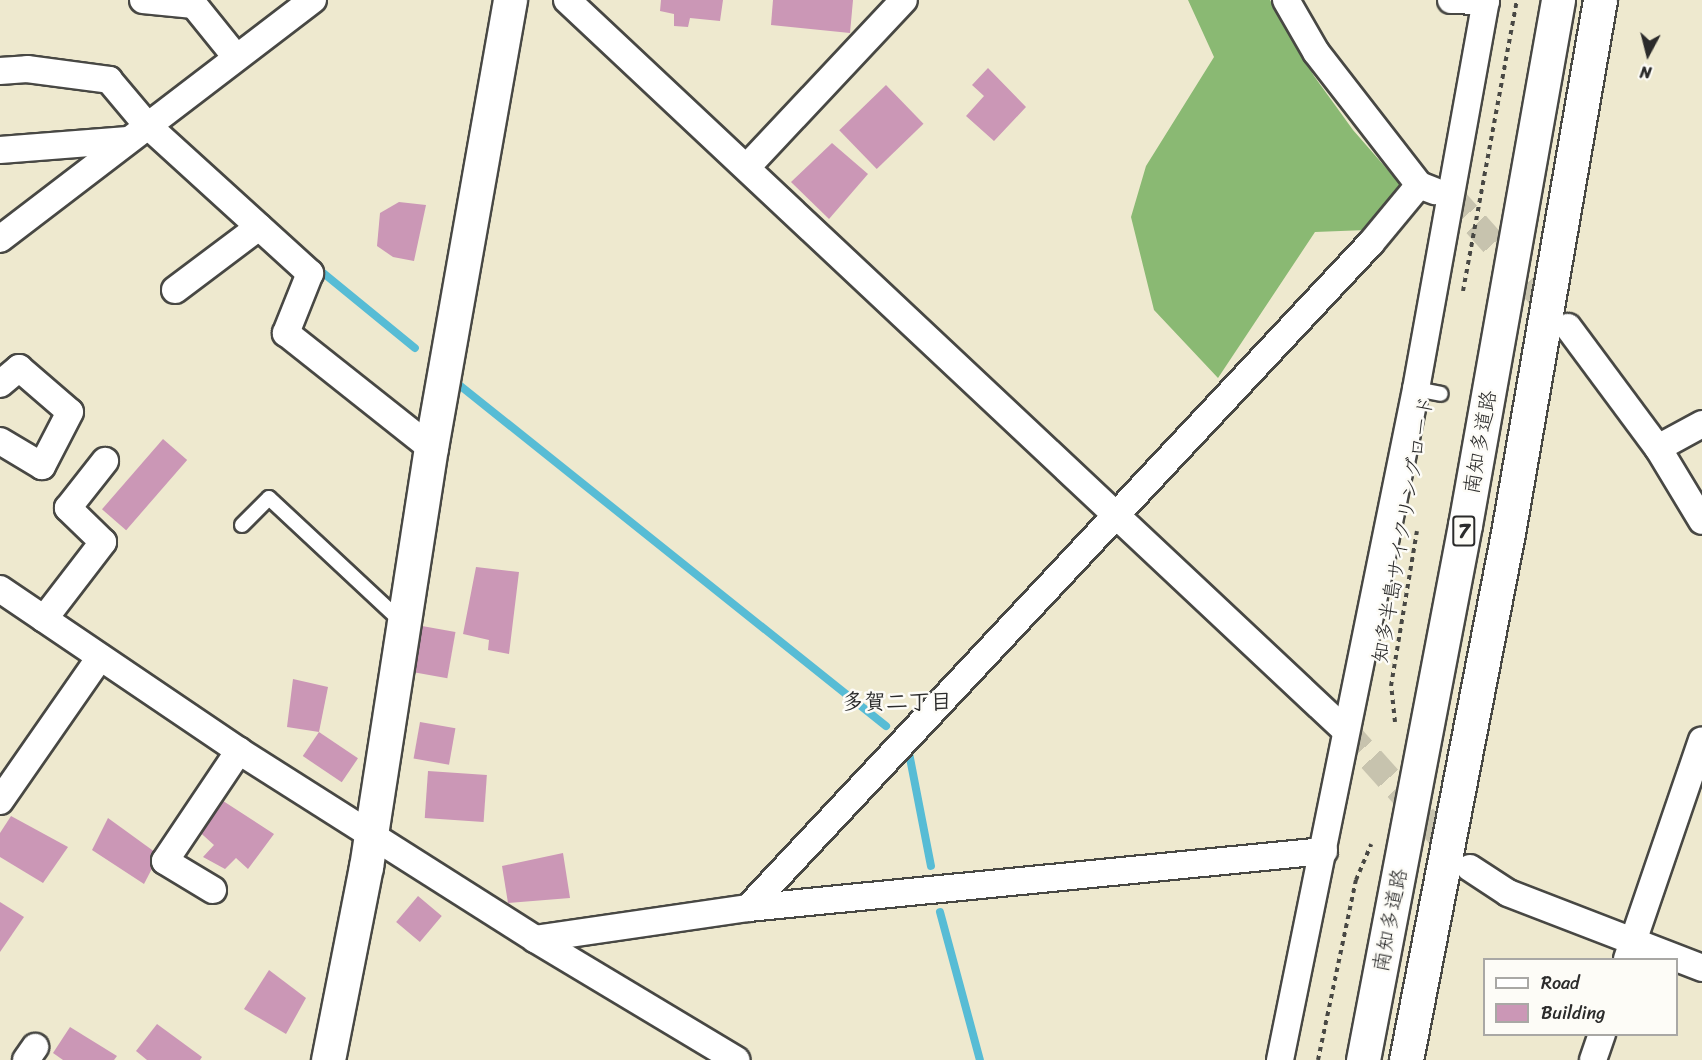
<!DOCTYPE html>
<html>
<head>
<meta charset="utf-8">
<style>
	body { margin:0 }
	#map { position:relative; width:1702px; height:1060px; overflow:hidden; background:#eee9cf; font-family:Sriracha,"Klee One",sans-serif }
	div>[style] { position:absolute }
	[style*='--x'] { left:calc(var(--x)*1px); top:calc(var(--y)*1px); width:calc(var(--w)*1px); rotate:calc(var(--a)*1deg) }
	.forest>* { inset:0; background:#8ab973 }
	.stream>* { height:8px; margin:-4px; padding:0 4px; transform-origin:4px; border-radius:4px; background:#57bcd5 }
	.building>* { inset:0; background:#cb97b6; transform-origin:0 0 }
	.street-tunnel>* { height:26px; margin-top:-13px; transform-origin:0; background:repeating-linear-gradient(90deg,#c7c3ae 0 26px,transparent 0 39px) }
	.path>* { height:4px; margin-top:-2px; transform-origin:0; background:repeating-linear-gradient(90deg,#484844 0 4.5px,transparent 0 9px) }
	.roads { filter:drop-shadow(2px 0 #484844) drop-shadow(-2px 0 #484844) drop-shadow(0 2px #484844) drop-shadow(0 -2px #484844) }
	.lane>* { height:14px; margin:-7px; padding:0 7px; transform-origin:7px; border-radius:7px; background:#fff }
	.street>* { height:26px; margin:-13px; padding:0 13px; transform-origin:13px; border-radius:13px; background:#fff }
	.secondary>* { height:33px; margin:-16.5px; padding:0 16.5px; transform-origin:16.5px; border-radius:16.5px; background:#fff }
	.highway>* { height:33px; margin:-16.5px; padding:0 16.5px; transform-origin:16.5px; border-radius:16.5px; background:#fff }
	span { translate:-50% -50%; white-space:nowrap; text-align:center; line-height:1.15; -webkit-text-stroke:5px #fdfcf7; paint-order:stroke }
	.shield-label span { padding:2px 4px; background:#fdfcf7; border:2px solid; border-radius:4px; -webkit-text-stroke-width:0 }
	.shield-label { font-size:20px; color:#2b2b2b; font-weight:700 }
	.street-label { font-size:21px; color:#2b2b2b }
	.neighbourhood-label { font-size:22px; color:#2b2b2b; font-weight:700 }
	.legend { position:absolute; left:1483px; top:958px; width:195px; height:78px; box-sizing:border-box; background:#fdfcf7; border:2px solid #a9a8a5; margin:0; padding:8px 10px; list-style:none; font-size:18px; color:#2b2b2b }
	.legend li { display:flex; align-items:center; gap:12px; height:30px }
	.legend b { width:30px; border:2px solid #a9a8a5 }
	.north { position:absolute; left:1618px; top:24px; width:60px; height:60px; -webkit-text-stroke:4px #fdfcf7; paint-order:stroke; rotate:187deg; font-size:16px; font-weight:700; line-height:24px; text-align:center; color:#2b2b2b }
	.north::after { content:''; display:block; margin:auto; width:21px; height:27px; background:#2b2b2b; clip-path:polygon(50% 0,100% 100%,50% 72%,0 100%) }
</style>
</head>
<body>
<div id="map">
	<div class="forest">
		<div style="clip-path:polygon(1188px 0,1270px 0,1314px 76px,1353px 130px,1400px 184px,1366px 230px,1315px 232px,1218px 378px,1154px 310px,1131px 217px,1146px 166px,1214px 57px)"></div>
	</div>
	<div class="stream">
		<div style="--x:322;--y:272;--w:120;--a:39.3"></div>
		<div style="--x:458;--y:384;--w:548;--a:38.63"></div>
		<div style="--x:909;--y:753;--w:115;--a:79"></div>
		<div style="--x:940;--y:912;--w:153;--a:74.9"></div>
	</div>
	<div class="building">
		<div style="clip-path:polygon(661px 0,723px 0,720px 21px,690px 18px,688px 27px,674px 26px,674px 14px,660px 11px)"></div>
		<div style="clip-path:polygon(773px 0,853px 0,850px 33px,771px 25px)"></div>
		<div style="clip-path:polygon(988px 68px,1026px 107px,994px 141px,966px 116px,984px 96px,972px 85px)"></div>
		<div style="left:886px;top:85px;width:54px;height:65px;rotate:46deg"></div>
		<div style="clip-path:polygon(832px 143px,868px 174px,829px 219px,791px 182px)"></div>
		<div style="clip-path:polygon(399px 202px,426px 205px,414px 261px,393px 257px,377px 246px,380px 213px)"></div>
		<div style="left:163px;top:439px;width:32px;height:93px;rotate:41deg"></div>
		<div style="clip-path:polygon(476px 567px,519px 572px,509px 654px,488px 650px,489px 640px,463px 634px)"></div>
		<div style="left:422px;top:626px;width:34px;height:47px;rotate:10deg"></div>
		<div style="clip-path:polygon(293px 679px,328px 687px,319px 732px,287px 727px)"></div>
		<div style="left:420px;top:722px;width:36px;height:37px;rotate:10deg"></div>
		<div style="left:319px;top:732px;width:47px;height:29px;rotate:34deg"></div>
		<div style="left:428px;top:771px;width:59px;height:47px;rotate:4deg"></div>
		<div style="clip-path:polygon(217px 797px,274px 834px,248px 869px,236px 858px,225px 869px,203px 857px,214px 845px,194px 827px)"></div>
		<div style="clip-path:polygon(11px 816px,68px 847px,43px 883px,0 857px,0 833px)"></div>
		<div style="clip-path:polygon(108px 818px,159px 855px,144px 884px,92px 850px)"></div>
		<div style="clip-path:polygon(563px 853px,570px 898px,508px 903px,502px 866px)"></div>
		<div style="left:418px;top:896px;width:31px;height:34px;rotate:40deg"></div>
		<div style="clip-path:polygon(0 902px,24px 917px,0 952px)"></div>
		<div style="clip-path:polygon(269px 970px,306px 998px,286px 1034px,244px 1009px)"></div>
		<div style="clip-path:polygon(157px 1024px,202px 1057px,200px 1060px,147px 1060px,136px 1051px)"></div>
		<div style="clip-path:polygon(70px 1027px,117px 1056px,114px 1060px,63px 1060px,53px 1053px)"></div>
	</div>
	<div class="street-tunnel">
		<div style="--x:1450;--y:195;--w:159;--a:48.3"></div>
		<div style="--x:1345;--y:730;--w:168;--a:48.1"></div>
	</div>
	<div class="path">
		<div style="--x:1463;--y:291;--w:296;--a:-79.5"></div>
		<div style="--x:1395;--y:722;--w:36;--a:-96"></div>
		<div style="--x:1391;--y:686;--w:157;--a:-80.5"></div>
		<div style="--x:1318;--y:1060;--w:184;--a:-78.1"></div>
		<div style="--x:1356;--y:880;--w:39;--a:-67"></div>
	</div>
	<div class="roads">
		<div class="lane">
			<div style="--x:1416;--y:389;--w:25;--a:11"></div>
			<div style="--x:242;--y:525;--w:38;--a:-45"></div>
			<div style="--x:269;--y:498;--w:182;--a:43"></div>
		</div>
		<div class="street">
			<div style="--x:143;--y:0;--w:51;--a:5.6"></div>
			<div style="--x:194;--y:5;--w:67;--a:51.1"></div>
			<div style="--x:567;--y:0;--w:1067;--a:43.18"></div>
			<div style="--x:1286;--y:0;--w:60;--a:60"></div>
			<div style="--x:1316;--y:52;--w:168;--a:52.2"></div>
			<div style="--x:1419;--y:185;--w:17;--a:21"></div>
			<div style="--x:1451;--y:0;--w:35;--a:2"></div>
			<div style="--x:0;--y:71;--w:27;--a:-4"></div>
			<div style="--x:27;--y:69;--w:83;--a:7.6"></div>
			<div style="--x:109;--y:80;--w:57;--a:49.9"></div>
			<div style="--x:146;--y:124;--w:222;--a:42.3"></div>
			<div style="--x:310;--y:273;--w:65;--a:111.8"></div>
			<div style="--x:286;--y:333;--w:185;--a:38.4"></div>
			<div style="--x:0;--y:150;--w:128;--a:-4.5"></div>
			<div style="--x:747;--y:167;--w:229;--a:-46.8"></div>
			<div style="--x:0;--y:239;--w:394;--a:-37.4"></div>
			<div style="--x:175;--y:290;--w:105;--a:-36.9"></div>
			<div style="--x:1568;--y:327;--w:151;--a:53.4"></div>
			<div style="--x:1658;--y:448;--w:85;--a:58.9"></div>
			<div style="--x:0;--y:384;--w:25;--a:-40"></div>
			<div style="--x:19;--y:368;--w:67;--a:40.8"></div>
			<div style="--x:70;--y:412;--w:61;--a:117.4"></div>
			<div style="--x:42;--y:466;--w:49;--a:-149.2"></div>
			<div style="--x:1658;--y:448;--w:50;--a:-28.6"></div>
			<div style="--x:0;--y:589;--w:289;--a:34.1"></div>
			<div style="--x:239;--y:751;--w:351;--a:32.4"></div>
			<div style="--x:535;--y:939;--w:235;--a:31"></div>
			<div style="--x:44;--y:619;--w:97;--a:-52.5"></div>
			<div style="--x:103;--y:542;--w:49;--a:-135.8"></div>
			<div style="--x:68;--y:508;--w:60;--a:-51.8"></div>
			<div style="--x:0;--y:801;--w:175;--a:-55.2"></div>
			<div style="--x:1470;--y:868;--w:45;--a:33.3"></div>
			<div style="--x:1508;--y:893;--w:208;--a:21.1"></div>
			<div style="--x:213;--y:890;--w:56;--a:-148.9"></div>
			<div style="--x:165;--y:861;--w:133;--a:-56.1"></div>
			<div style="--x:748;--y:908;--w:911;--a:-46.87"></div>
			<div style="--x:1371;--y:243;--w:75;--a:-50.4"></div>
			<div style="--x:535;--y:939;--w:215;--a:-8.3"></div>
			<div style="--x:748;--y:908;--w:579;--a:-5.65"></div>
			<div style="--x:1627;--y:959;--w:231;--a:-71.1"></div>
			<div style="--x:26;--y:1060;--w:16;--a:-55"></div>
			<div style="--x:1280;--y:1060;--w:685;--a:-78.54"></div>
			<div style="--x:1416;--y:389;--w:395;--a:-79.8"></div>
			<div style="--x:1593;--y:1060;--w:28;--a:-71"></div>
		</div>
		<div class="secondary">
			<div style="--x:328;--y:1060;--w:197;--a:-78.9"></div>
			<div style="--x:366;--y:867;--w:424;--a:-81.2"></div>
			<div style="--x:431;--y:448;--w:455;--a:-80"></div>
		</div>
		<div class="highway">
			<div style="--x:1363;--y:1060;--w:545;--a:-79.21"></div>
			<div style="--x:1465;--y:525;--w:533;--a:-79.95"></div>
			<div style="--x:1406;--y:1060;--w:537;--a:-79.05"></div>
			<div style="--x:1508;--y:533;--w:541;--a:-80.21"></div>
		</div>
	</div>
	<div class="shield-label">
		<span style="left:1464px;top:531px">7</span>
	</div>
	<div class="street-label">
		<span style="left:1480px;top:442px;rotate:-80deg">南知多道路</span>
		<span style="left:1403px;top:529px;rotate:-80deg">知多半島サイクリングロード</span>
		<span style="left:1390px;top:920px;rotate:-79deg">南知多道路</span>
	</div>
	<div class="neighbourhood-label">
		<span style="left:897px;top:702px">多賀二丁目</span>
	</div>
	<ul class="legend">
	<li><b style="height:8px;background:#fff"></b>Road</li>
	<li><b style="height:16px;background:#cb97b6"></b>Building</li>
	</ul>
	<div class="north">N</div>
</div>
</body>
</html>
